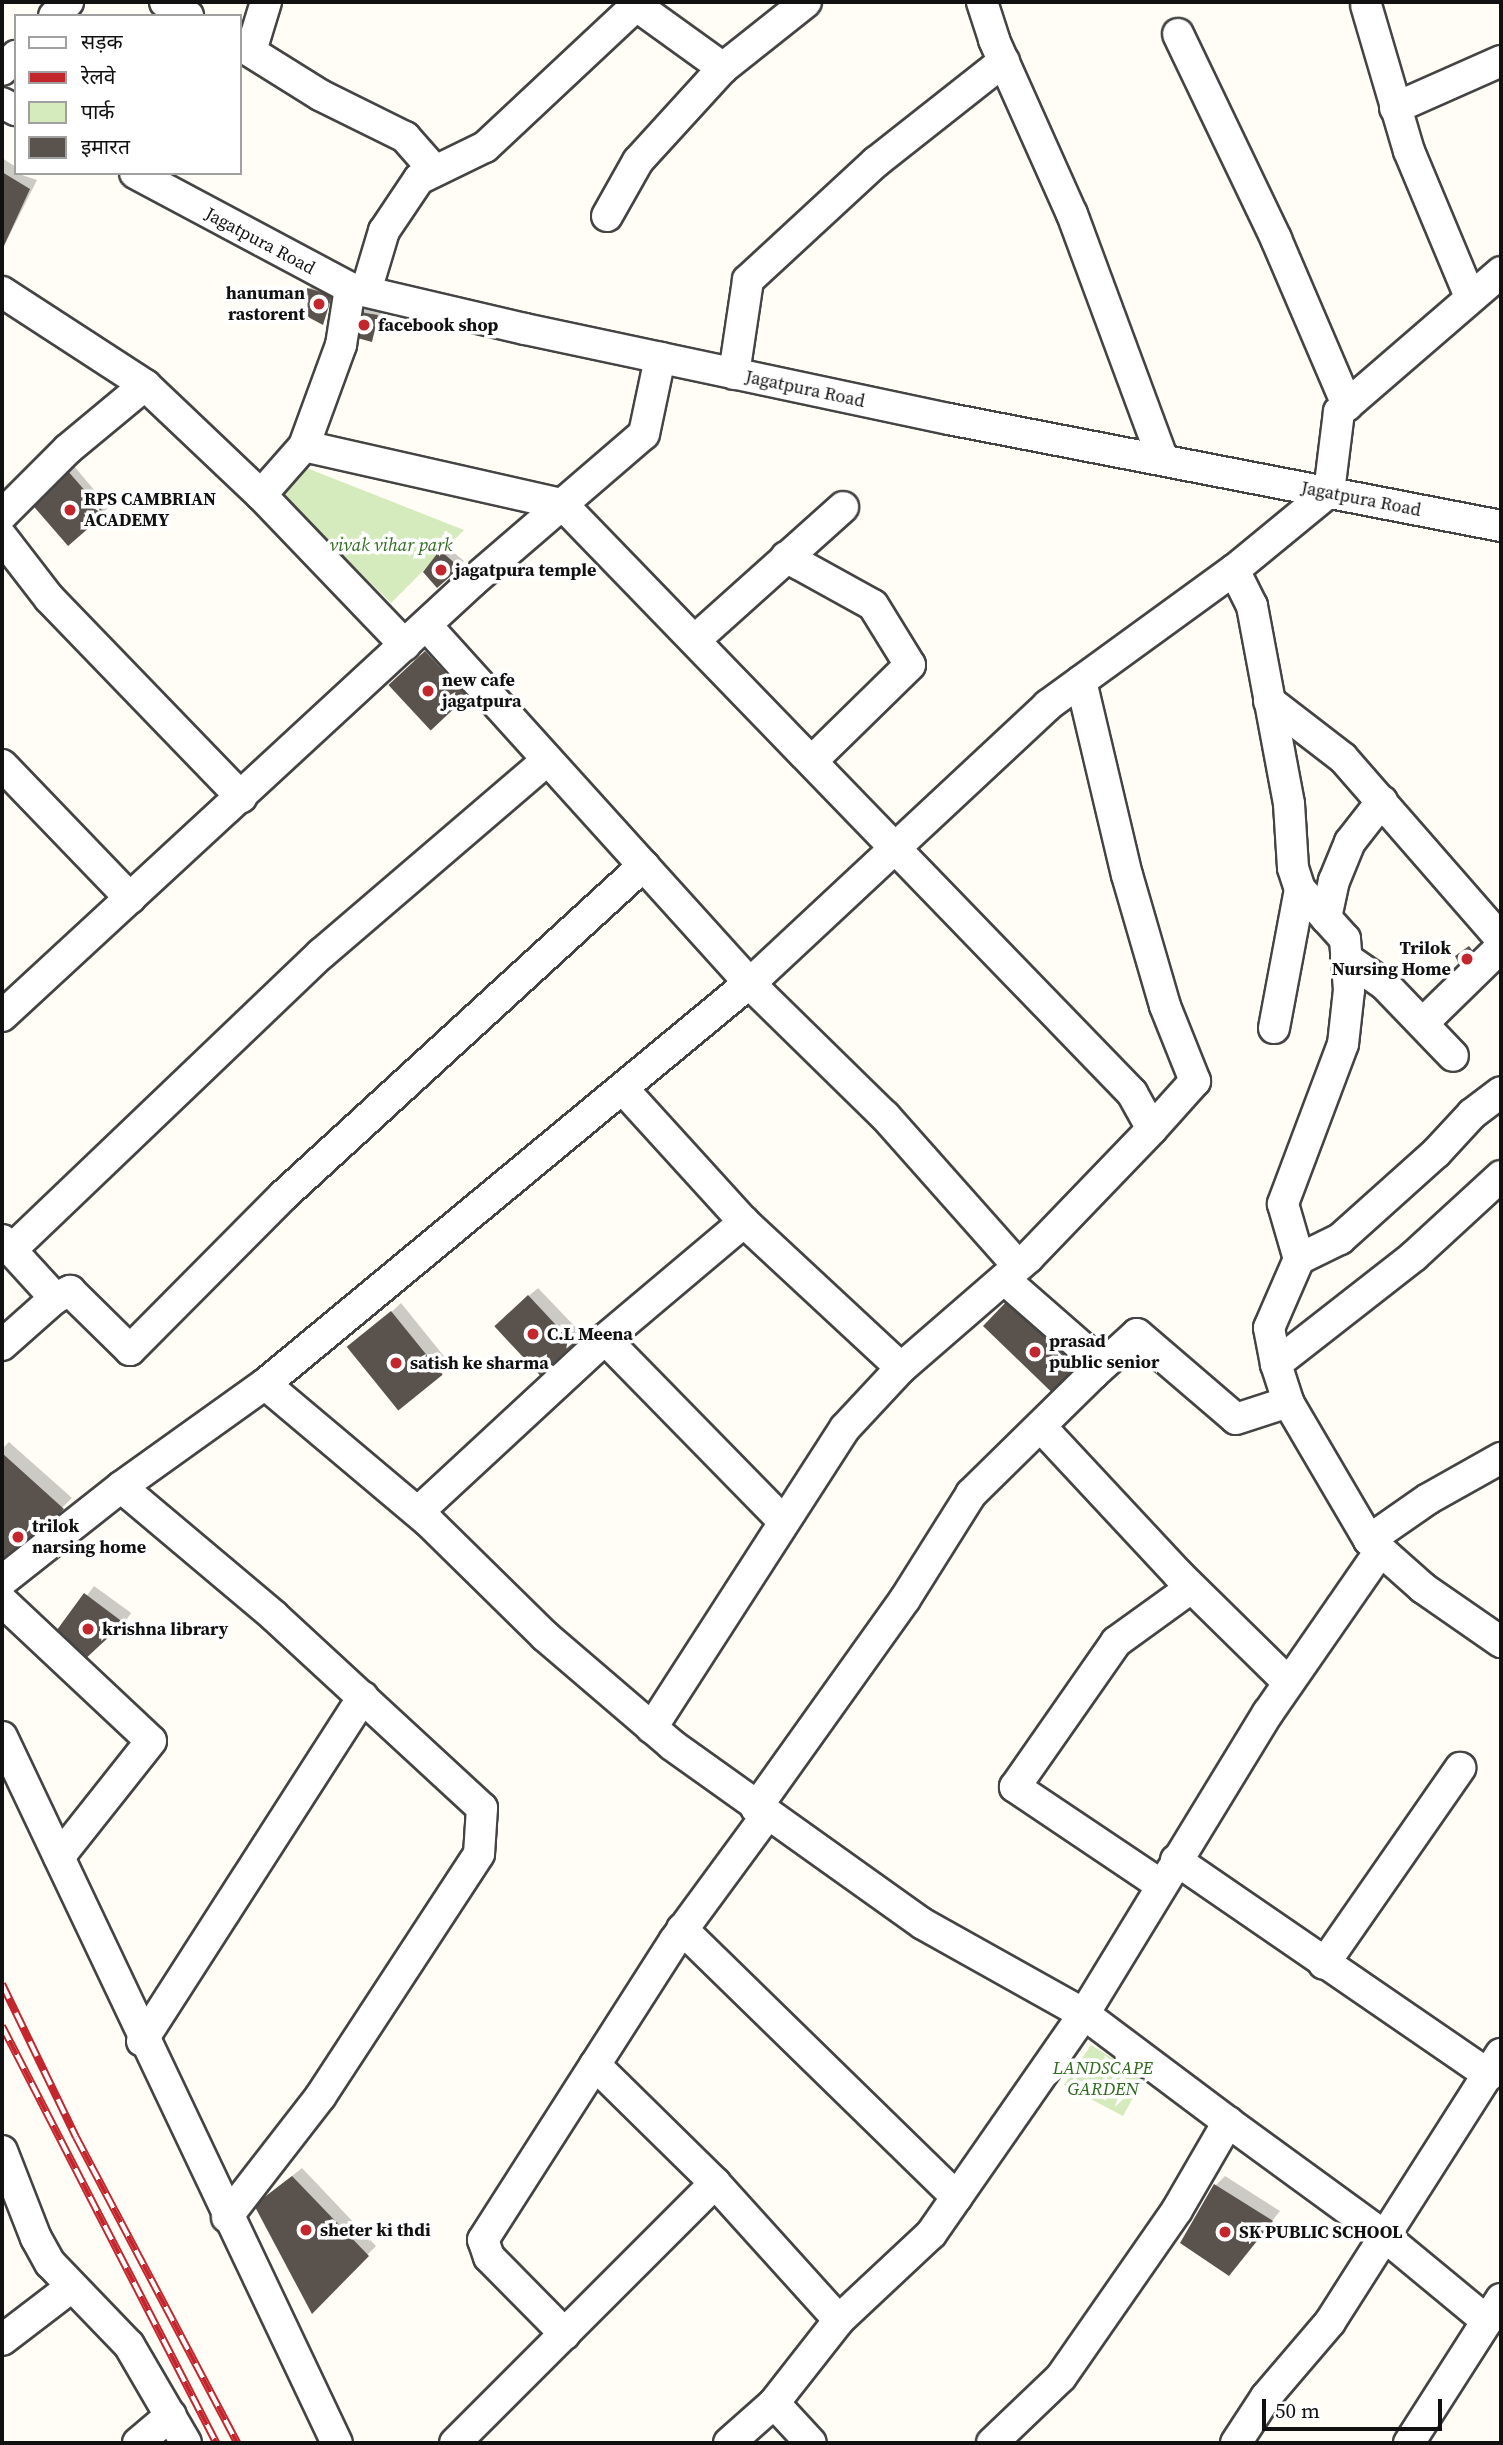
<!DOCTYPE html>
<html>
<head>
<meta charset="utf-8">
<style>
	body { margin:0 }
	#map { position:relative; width:1503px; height:2445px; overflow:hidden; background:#fffdf5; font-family:"Source Serif 4","Noto Sans Devanagari",serif }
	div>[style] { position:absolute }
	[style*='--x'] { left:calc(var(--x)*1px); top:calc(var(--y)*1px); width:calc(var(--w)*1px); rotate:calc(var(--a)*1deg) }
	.green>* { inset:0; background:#d5ebbd }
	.shadow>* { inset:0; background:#0003; transform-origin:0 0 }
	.building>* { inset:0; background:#5a524d; transform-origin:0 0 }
	.roads { filter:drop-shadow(2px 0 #444) drop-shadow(-2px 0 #444) drop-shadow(0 2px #444) drop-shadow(0 -2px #444) }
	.minor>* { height:30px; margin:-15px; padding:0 15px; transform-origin:15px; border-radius:15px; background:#fff }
	.rail>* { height:8px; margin-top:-4px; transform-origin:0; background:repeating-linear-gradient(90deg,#fff 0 16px,#c4262e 0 32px); box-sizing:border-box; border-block:2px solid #c4262e }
	.dots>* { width:19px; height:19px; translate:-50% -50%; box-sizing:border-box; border:4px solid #fff; border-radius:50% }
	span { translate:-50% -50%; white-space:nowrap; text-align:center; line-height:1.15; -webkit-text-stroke:7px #fff; paint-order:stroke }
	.street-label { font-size:18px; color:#111 }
	.poi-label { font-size:18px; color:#111; font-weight:700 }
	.right { translate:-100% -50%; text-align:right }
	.left { translate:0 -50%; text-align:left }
	.park-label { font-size:18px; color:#2f6b1f; font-style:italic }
	.frame { position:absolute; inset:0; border:4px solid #111; pointer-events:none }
	.legend { position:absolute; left:14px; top:14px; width:228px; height:161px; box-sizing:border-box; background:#fff; border:2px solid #a0a0a0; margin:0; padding:9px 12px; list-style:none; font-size:21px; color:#111 }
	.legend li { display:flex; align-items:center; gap:14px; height:35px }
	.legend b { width:35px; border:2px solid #a0a0a0 }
	.scale { position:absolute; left:1262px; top:2399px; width:180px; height:32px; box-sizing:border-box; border:4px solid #111; border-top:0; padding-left:9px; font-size:21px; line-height:24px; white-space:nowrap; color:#111; -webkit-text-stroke:5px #fff; paint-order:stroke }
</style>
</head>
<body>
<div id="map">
	<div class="green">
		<div style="clip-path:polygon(294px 463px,464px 530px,391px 603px,275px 488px)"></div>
		<div style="clip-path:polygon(1091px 2045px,1144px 2078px,1123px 2116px,1064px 2085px)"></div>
	</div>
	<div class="shadow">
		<div style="clip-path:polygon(2px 158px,16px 167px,16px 173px,37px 180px,2px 250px)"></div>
		<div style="clip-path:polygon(315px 283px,336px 290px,323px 323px,309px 289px)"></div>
		<div style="clip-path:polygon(360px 306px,383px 310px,372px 340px,352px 334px)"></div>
		<div style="left:74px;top:466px;width:54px;height:55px;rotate:50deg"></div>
		<div style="clip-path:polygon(446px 546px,464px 561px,438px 585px,441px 552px)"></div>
		<div style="left:435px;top:643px;width:59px;height:61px;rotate:47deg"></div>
		<div style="clip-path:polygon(538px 1288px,582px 1334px,540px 1376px,505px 1316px)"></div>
		<div style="clip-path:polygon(1009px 1301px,1093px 1365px,1059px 1398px)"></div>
		<div style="clip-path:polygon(401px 1303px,451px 1365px,442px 1374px,351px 1350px)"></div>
		<div style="clip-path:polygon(9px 1442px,72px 1498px,4px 1565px,2px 1449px)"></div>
		<div style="left:94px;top:1586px;width:46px;height:13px;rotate:36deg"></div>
		<div style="clip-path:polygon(302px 2168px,376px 2246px,312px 2311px,256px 2205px)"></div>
		<div style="clip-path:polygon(1225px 2176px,1280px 2211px,1237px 2265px,1216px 2185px)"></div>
	</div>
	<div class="building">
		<div style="clip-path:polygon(2px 172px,30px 189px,2px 250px)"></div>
		<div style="clip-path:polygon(307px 288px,332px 295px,323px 325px,308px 317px)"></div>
		<div style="clip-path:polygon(353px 311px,378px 315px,372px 342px,350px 336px)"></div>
		<div style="left:67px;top:470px;width:58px;height:49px;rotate:49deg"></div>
		<div style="clip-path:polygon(440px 550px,460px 568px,437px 588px,423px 572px)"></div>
		<div style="left:425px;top:651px;width:62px;height:50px;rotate:47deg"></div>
		<div style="clip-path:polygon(1469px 946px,1482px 963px,1465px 976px,1455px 956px)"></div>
		<div style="left:528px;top:1295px;width:67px;height:46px;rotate:47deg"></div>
		<div style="left:1008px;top:1300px;width:107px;height:36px;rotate:44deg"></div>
		<div style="left:391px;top:1311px;width:82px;height:57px;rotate:51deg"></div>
		<div style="clip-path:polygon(2px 1453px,64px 1509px,4px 1567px,2px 1565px)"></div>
		<div style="clip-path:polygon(84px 1593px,124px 1623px,83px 1661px,54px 1634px)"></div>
		<div style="clip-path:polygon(292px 2176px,369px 2256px,312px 2314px,254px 2205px)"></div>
		<div style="clip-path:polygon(1214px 2184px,1273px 2221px,1229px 2276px,1180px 2243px)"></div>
	</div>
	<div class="roads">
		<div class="minor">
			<div style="--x:165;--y:2;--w:27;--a:31"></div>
			<div style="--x:982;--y:2;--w:40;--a:72"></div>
			<div style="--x:994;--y:40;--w:191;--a:65.9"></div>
			<div style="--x:1072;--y:214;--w:262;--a:69.7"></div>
			<div style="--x:1366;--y:5;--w:152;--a:73.6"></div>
			<div style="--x:1409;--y:151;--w:158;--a:67.3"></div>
			<div style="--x:637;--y:6;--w:106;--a:35.8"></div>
			<div style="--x:54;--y:16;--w:20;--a:-45"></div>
			<div style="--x:1178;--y:34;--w:227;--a:64.4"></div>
			<div style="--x:1276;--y:239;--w:181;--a:66.8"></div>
			<div style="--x:240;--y:45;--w:94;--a:32"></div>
			<div style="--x:320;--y:95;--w:95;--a:26.3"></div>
			<div style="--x:405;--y:137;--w:45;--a:48.6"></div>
			<div style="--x:251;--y:51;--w:51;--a:-73"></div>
			<div style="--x:2;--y:70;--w:20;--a:-45"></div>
			<div style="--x:2;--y:103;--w:16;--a:27"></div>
			<div style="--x:1395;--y:108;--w:116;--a:-23.9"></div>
			<div style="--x:135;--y:173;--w:244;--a:28.1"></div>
			<div style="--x:350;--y:288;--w:180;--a:13.2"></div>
			<div style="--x:525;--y:329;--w:433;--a:12"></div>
			<div style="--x:949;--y:419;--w:562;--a:10.97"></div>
			<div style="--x:607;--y:216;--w:63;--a:-60.6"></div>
			<div style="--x:638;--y:161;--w:126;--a:-47.6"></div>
			<div style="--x:723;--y:68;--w:106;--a:-38.5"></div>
			<div style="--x:366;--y:291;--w:63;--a:-73.3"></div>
			<div style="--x:384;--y:231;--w:63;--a:-56.1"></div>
			<div style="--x:419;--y:179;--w:73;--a:-25.9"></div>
			<div style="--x:485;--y:147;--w:212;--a:-43.1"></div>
			<div style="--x:2;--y:292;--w:171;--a:33"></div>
			<div style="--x:734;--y:374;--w:95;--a:-81.5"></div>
			<div style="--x:748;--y:280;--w:174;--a:-42.7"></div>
			<div style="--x:876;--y:162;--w:163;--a:-38.3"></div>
			<div style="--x:304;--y:446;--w:264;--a:12.7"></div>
			<div style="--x:562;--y:504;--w:820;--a:45.94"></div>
			<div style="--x:1132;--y:1093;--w:41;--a:60.9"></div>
			<div style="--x:1152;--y:1129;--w:179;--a:133.9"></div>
			<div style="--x:1028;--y:1258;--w:168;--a:139.1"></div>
			<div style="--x:901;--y:1368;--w:82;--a:133"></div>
			<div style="--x:845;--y:1428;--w:357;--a:122.8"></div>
			<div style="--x:261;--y:495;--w:65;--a:-48.7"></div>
			<div style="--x:304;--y:446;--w:108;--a:-69.9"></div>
			<div style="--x:341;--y:345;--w:58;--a:-81"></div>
			<div style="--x:2;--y:515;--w:93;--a:-45"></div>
			<div style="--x:68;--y:449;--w:100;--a:-39.7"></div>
			<div style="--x:145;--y:385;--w:160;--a:43.5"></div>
			<div style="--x:261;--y:495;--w:208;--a:46.2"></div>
			<div style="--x:2;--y:537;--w:77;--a:52.4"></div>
			<div style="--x:49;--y:598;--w:277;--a:46"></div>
			<div style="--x:786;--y:557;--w:99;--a:28.9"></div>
			<div style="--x:873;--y:605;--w:70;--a:58.3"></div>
			<div style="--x:910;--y:665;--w:136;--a:135.6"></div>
			<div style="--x:1234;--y:570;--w:40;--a:63.4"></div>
			<div style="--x:1252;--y:606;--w:201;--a:79.4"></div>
			<div style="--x:1289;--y:804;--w:64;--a:86.4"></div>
			<div style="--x:1293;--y:868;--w:22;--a:72"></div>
			<div style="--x:1300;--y:889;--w:67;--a:48"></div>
			<div style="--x:1345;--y:939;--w:51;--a:85.5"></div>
			<div style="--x:1349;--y:990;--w:54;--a:96.3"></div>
			<div style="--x:1343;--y:1044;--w:171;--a:110.6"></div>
			<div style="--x:1283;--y:1204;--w:57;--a:73.8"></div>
			<div style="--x:1299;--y:1259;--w:75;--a:113.5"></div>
			<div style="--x:1269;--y:1328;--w:37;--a:79"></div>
			<div style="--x:1276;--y:1364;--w:40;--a:72"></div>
			<div style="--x:1288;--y:1402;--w:160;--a:59.6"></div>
			<div style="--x:1369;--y:1540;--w:72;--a:41.6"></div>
			<div style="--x:1423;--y:1588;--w:95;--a:34.7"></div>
			<div style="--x:426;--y:625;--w:482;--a:47.9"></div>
			<div style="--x:749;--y:983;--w:190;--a:44.4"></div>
			<div style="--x:885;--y:1116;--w:200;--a:48.4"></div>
			<div style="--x:695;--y:640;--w:199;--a:-41.9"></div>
			<div style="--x:1081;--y:681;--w:199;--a:76.7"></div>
			<div style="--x:1127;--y:875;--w:136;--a:73.8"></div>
			<div style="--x:1165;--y:1006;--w:81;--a:68.2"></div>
			<div style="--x:1195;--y:1081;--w:64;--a:131.9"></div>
			<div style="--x:1269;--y:701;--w:93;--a:37.6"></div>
			<div style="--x:1343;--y:758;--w:240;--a:48.9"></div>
			<div style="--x:2;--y:765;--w:185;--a:46.1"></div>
			<div style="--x:1326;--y:918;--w:38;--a:-78"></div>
			<div style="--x:1334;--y:881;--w:42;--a:-67.7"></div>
			<div style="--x:1350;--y:842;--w:52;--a:-52"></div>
			<div style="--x:1346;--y:958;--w:47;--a:34.7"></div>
			<div style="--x:1385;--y:985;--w:98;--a:46.2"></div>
			<div style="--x:2;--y:1016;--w:641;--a:-42.72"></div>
			<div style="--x:473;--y:581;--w:225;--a:-40.7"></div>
			<div style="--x:644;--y:434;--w:78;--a:-78.1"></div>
			<div style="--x:1423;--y:1023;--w:109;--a:-44.3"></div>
			<div style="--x:1274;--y:1028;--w:141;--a:-79.4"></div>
			<div style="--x:623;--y:1089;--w:180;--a:47.7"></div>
			<div style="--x:744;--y:1222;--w:214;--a:42.9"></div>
			<div style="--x:2;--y:1240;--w:79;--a:47.6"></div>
			<div style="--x:55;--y:1298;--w:71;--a:138.4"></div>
			<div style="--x:11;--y:1250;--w:429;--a:-43.7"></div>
			<div style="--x:321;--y:954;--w:296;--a:-40.6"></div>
			<div style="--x:1299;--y:1259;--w:46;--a:-26"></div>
			<div style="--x:1340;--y:1239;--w:129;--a:-41.9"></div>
			<div style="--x:1436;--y:1153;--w:53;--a:-47.3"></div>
			<div style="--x:1472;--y:1114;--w:36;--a:-37"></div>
			<div style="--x:55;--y:1298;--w:17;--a:-25"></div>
			<div style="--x:70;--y:1291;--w:84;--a:44.5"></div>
			<div style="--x:130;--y:1350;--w:218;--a:-45.2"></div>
			<div style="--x:284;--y:1195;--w:488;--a:-42.5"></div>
			<div style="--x:605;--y:1339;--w:255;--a:45.6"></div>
			<div style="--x:1276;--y:1364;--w:175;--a:-38"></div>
			<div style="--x:1414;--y:1256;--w:118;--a:-42.6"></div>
			<div style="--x:1093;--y:1374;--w:59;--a:-42.3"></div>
			<div style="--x:1137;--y:1334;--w:130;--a:40.6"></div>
			<div style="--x:1236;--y:1419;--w:55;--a:-18.1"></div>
			<div style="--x:265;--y:1384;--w:643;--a:-39.63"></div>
			<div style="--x:760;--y:974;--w:394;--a:-43"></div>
			<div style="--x:1048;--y:705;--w:230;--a:-36"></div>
			<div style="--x:1234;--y:570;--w:123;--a:-39.4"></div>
			<div style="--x:1329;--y:492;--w:81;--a:-82.9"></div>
			<div style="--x:1339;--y:412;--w:214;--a:-40.8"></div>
			<div style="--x:1041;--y:1427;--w:201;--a:47"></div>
			<div style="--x:1178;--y:1574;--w:154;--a:44.5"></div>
			<div style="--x:121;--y:1487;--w:200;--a:40.1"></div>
			<div style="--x:274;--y:1616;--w:283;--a:42.7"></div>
			<div style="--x:482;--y:1808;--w:46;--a:93.7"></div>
			<div style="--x:479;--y:1854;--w:290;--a:123.2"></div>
			<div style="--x:320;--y:2097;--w:152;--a:127.8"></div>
			<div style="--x:418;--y:1512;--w:255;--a:-42.8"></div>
			<div style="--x:605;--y:1339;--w:182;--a:-40.1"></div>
			<div style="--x:1369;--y:1540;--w:72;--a:-34.8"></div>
			<div style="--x:1428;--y:1499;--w:84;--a:-29.3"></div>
			<div style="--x:2;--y:1581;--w:152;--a:-38.3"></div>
			<div style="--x:121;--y:1487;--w:177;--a:-35.6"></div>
			<div style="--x:265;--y:1384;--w:214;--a:40.1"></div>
			<div style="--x:429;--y:1522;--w:163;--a:44.5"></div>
			<div style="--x:545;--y:1636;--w:167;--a:40.6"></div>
			<div style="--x:672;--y:1745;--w:308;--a:35.5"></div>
			<div style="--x:923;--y:1924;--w:184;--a:29.2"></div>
			<div style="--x:1084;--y:2014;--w:180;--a:36.9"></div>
			<div style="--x:2;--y:1601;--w:204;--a:43.2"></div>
			<div style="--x:151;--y:1741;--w:148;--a:128.4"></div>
			<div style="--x:2;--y:1737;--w:781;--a:64.62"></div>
			<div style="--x:756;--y:1808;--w:257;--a:-54.5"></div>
			<div style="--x:905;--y:1599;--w:124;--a:-57.8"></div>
			<div style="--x:971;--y:1494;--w:171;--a:-44.5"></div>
			<div style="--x:1093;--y:1374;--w:27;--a:-110"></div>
			<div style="--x:1084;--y:1349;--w:106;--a:-138.8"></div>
			<div style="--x:1176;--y:1860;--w:380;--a:34.5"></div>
			<div style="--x:1161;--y:1885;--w:176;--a:-146.1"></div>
			<div style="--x:1015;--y:1787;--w:177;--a:-55.1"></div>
			<div style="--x:1116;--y:1642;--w:92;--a:-35.8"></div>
			<div style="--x:682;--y:1929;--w:384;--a:44.3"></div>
			<div style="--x:1324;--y:1964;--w:239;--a:-55.2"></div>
			<div style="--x:142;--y:2041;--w:409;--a:-57.3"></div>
			<div style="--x:595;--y:2065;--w:148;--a:-57.4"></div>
			<div style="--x:675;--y:1940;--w:154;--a:-53.7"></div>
			<div style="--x:2;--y:2151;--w:93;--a:68.7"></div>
			<div style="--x:36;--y:2238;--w:29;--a:61"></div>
			<div style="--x:50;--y:2263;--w:114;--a:46.1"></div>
			<div style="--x:129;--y:2345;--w:113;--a:59.8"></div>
			<div style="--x:565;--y:2334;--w:108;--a:-134.6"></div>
			<div style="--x:489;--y:2257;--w:18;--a:-109"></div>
			<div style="--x:483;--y:2240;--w:208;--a:-57.4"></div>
			<div style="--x:595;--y:2065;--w:168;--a:44.5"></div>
			<div style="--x:2;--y:2340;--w:86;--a:-37.4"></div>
			<div style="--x:774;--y:2403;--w:54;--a:47.2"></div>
			<div style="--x:138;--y:2443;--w:43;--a:-40.3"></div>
			<div style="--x:455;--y:2443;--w:368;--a:-45"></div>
			<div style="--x:715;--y:2183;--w:185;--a:47.9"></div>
			<div style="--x:729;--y:2443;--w:60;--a:-41.6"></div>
			<div style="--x:774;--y:2403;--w:105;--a:-51.9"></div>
			<div style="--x:839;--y:2320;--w:126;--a:-43.1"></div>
			<div style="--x:931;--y:2234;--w:268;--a:-55.2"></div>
			<div style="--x:1084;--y:2014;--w:353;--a:-58.6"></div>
			<div style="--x:1268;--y:1713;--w:198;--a:-55.3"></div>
			<div style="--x:992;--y:2443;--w:95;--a:-43.7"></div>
			<div style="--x:1061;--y:2377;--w:203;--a:-55.2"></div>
			<div style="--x:1177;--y:2210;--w:102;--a:-59.9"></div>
			<div style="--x:1228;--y:2122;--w:192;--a:36.1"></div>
			<div style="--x:1383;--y:2235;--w:135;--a:39.6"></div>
			<div style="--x:1236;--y:2443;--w:55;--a:-56.9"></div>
			<div style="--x:1266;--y:2397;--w:99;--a:-49.5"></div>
			<div style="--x:1330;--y:2322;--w:318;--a:-57.5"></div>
			<div style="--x:1409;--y:2443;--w:171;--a:-57.4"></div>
		</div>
	</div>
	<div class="rail">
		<div style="--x:2;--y:1984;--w:170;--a:64.2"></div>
		<div style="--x:76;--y:2137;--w:346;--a:62.2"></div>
		<div style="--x:2;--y:2026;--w:469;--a:62.8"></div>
	</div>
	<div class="dots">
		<div style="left:319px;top:304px;background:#c4262e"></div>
		<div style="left:364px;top:325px;background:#c4262e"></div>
		<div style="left:70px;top:510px;background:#c4262e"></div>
		<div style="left:441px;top:570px;background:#c4262e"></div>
		<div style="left:428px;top:691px;background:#c4262e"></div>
		<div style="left:1467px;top:959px;background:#c4262e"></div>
		<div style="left:533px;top:1334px;background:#c4262e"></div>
		<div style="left:1035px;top:1352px;background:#c4262e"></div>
		<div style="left:396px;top:1363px;background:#c4262e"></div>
		<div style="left:18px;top:1537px;background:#c4262e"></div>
		<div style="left:88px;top:1629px;background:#c4262e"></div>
		<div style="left:306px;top:2230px;background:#c4262e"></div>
		<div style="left:1225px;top:2232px;background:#c4262e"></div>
	</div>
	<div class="street-label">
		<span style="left:260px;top:241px;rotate:28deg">Jagatpura Road</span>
		<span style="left:805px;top:389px;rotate:12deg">Jagatpura Road</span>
		<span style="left:1361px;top:499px;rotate:11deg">Jagatpura Road</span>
	</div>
	<div class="poi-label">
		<span class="right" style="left:305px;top:304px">hanuman<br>rastorent</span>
		<span class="left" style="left:378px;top:325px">facebook shop</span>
		<span class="left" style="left:84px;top:510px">RPS CAMBRIAN<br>ACADEMY</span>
		<span class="left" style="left:455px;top:570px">jagatpura temple</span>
		<span class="left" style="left:442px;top:691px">new cafe<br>jagatpura</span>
		<span class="right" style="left:1451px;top:959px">Trilok<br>Nursing Home</span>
		<span class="left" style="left:547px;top:1334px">C.L Meena</span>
		<span class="left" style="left:1049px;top:1352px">prasad<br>public senior</span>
		<span class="left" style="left:410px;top:1363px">satish ke sharma</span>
		<span class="left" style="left:32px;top:1537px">trilok<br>narsing home</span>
		<span class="left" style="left:102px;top:1629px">krishna library</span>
		<span class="left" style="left:320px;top:2230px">sheter ki thdi</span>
		<span class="left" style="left:1239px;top:2232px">SK PUBLIC SCHOOL</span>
	</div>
	<div class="park-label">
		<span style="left:391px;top:545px">vivak vihar park</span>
		<span style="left:1103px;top:2079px">LANDSCAPE<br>GARDEN</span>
	</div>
	<div class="frame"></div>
	<ul class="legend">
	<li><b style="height:9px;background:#fff"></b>सड़क</li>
	<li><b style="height:9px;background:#c4262e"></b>रेलवे</li>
	<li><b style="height:19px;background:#d5ebbd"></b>पार्क</li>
	<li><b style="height:19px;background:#5a524d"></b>इमारत</li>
	</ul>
	<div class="scale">50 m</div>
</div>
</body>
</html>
